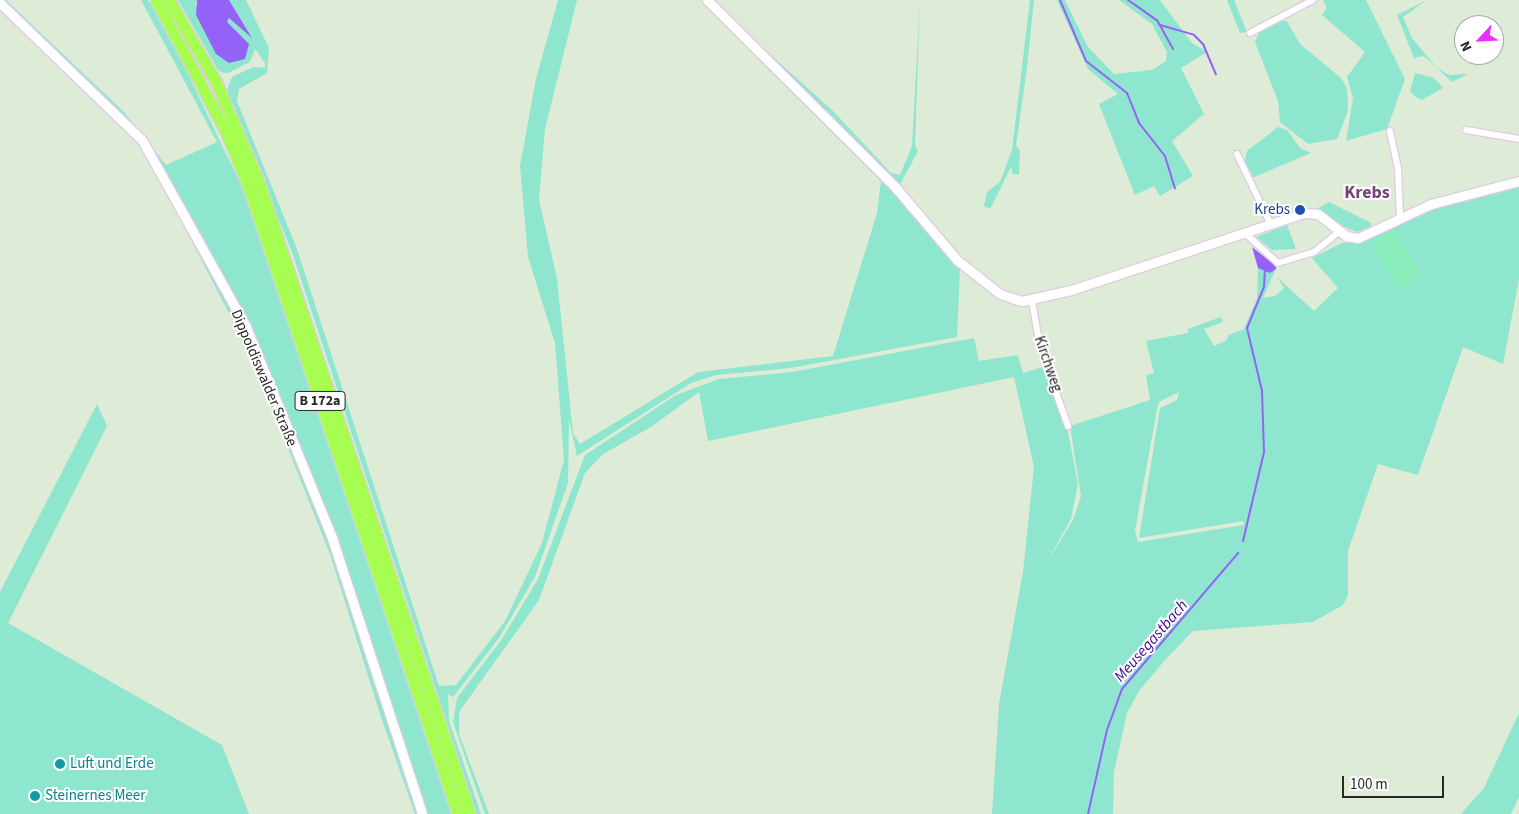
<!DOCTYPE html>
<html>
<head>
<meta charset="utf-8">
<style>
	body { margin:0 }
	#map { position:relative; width:1519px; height:814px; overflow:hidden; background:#deebd7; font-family:"Source Sans 3",sans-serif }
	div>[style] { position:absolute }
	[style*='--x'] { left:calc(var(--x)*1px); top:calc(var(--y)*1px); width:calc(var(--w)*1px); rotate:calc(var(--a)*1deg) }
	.green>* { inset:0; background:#8fe6cf }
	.pitch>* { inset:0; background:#8aefbc; transform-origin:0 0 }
	.water>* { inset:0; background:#9462f6 }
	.stream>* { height:2px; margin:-1px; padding:0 1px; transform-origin:1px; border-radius:1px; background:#9462f6 }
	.roads { filter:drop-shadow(1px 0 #dfcce2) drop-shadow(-1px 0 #dfcce2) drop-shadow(0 1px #dfcce2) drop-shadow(0 -1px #dfcce2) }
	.street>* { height:6px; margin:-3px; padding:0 3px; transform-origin:3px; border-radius:3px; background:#fff }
	.secondary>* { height:9px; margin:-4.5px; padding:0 4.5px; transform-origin:4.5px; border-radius:4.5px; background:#fff }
	.highway>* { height:11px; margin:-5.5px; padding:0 5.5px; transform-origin:5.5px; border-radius:5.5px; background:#a6ff4e }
	.dots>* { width:14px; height:14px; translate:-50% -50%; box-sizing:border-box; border:2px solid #fff; border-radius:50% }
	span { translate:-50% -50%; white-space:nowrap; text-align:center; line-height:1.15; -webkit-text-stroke:4px #fff; paint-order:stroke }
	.shield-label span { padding:1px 4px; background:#fff; border:1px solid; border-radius:4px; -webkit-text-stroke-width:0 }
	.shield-label { font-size:14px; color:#272727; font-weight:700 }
	.transit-label { font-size:15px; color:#164399 }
	.right { translate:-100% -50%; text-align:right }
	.street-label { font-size:15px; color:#272727 }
	.culture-label { font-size:15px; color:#0d838f }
	.left { translate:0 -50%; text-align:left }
	.water-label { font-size:16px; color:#44059d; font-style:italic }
	.quarter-label { font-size:18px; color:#74457a; font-weight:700 }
	.north { position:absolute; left:1454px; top:15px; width:50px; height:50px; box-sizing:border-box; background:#fff; border:1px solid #a9a9a9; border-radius:50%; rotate:245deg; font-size:14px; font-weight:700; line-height:20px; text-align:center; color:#272727 }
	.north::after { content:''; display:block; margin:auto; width:18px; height:22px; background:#e730ff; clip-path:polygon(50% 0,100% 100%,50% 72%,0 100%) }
	.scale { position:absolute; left:1342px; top:776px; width:102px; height:22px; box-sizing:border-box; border:2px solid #272727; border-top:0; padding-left:6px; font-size:15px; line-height:18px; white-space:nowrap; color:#272727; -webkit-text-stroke:4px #fff; paint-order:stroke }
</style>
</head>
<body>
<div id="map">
	<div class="green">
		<div style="clip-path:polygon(4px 0,6px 0,123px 111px,166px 165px,217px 142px,141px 0,148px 0,167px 30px,243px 189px,451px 814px,425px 814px,353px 594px,222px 276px,171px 181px,149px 146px)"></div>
		<div style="clip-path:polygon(178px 0,197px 0,195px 5px,227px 22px,230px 18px,251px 37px,229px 0,246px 0,269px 48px,267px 73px,239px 89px,237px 101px,297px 249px,439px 686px,456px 685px,505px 621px,542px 543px,564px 460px,555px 343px,528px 257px,520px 166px,536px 79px,558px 0,577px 0,545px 129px,539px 200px,557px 278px,573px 433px,580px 444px,698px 372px,833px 356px,877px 213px,881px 181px,699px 0,869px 165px,960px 268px,957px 337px,791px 368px,717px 375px,691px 383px,577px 456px,569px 419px,568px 483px,535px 577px,499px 638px,453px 697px,448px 694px,449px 721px,481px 814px,477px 814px,293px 255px,227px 90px,232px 77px,253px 67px,265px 68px,265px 63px,255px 49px,250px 62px,228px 73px,220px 73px,223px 73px,218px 70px)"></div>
		<div style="clip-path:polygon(710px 0,834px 112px,891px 173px,900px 175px,912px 146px,920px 0,915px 145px,918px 151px,899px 187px)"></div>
		<div style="clip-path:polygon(1030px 0,1034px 0,1027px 68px,1016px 146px,1020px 151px,1019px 174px,1013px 174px,1011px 167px,990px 209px,984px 206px,987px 192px,1000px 182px,1012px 150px)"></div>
		<div style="clip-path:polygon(1057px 0,1065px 0,1088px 47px,1114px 74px,1152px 70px,1166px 61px,1167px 52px,1152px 24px,1119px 0,1160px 0,1192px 43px,1207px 52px,1181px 68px,1204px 114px,1172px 141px,1193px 176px,1160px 196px,1154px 186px,1135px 195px,1099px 104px,1118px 94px,1088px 69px)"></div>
		<div style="clip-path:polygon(1227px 0,1234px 0,1247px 32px,1240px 33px)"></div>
		<div style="clip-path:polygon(1323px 0,1366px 0,1405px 79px,1387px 129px,1346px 141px,1353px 98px,1347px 77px,1365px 52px,1322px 15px,1327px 8px)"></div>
		<div style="clip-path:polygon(1427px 0,1403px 17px,1412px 38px,1437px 68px,1449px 75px,1468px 74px,1452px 82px,1424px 56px,1414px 58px,1397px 15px)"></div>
		<div style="clip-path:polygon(1282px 21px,1287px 21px,1300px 44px,1341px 78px,1347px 88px,1348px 111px,1337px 139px,1308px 144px,1280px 122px,1278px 101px,1255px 42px,1259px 32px)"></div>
		<div style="clip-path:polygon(1415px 73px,1434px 78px,1443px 88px,1422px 100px,1416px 97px,1410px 91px)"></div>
		<div style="clip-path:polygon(1278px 127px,1287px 130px,1300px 148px,1311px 153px,1252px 178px,1245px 160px,1247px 151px)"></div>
		<div style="clip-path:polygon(evenodd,1519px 184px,1519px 279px,1503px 364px,1463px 347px,1418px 475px,1378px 464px,1348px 551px,1348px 595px,1343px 605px,1313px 622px,1193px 631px,1165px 660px,1139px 691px,1127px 713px,1114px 772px,1113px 814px,992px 814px,999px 704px,1023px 572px,1034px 467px,1014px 377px,708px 441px,699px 392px,651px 427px,603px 454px,585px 473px,539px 600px,459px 712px,459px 734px,489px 814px,485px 814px,453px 722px,457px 698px,502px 639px,538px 579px,585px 455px,676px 395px,719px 379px,792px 372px,974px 338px,979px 361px,1018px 355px,1023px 373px,1046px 366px,1067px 427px,1078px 484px,1071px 519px,1046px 564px,1073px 520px,1081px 496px,1070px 426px,1150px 400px,1146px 375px,1154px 373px,1146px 341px,1188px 333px,1188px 329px,1221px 317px,1223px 322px,1204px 329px,1214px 346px,1227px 340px,1228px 335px,1244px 329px,1257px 298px,1258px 268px,1277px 266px,1263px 298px,1275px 296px,1284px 288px,1277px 277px,1314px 311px,1338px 288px,1312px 258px,1342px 243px,1366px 241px,1436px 205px,1519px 184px,1179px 392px,1177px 400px,1160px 408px,1139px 538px,1244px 521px,1243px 525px,1138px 542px,1135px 531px,1157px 409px,1159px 402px,1179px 392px)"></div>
		<div style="clip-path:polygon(164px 187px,238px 319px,261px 371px,327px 536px,419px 814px,415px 814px,380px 714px,331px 557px,254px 362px)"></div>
		<div style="clip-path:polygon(1329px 202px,1371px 223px,1371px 226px,1357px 232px,1342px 226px,1318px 208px)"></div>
		<div style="clip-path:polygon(1287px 225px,1296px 249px,1272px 250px,1256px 237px)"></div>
		<div style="clip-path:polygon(97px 404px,107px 426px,8px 623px,222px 745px,249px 814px,0 814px,0 592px)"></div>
		<div style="clip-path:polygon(1519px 713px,1519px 797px,1511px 814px,1461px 814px,1484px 788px)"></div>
	</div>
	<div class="pitch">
		<div style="left:1394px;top:230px;width:54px;height:27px;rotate:59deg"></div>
	</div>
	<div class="water">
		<div style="clip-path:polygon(197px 0,229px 0,252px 38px,229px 18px,227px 22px,249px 44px,245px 59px,229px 63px,216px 54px,196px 15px)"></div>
		<div style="clip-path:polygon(1252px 247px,1276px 266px,1276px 269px,1270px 273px,1258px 268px)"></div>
	</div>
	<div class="stream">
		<div style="--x:1060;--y:0;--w:66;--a:66.9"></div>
		<div style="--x:1086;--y:61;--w:52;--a:38"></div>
		<div style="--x:1127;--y:93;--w:32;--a:68"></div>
		<div style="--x:1139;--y:123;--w:42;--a:51.8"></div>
		<div style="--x:1165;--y:156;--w:34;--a:73"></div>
		<div style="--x:1128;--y:0;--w:35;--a:35"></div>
		<div style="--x:1157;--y:20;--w:33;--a:61"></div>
		<div style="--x:1160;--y:25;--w:35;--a:16"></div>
		<div style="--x:1194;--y:35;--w:13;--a:45"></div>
		<div style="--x:1203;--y:44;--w:33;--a:67"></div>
		<div style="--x:1243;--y:541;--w:91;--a:-76.7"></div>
		<div style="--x:1264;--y:452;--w:61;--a:-91.9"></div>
		<div style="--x:1262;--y:391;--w:65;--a:-103.4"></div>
		<div style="--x:1247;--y:328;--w:44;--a:-67.5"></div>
		<div style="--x:1264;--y:287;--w:19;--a:-87"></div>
		<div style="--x:1088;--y:814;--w:86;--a:-77.3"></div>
		<div style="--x:1107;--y:730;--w:44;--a:-69.9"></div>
		<div style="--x:1122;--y:689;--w:179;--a:-49.5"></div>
	</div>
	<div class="roads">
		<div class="street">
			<div style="--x:1250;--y:33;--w:71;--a:-27.6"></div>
			<div style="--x:1466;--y:130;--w:54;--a:9.6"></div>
			<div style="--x:1390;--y:131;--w:38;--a:78"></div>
			<div style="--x:1398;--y:168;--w:50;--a:87.7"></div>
			<div style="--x:1237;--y:154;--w:79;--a:64.4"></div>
			<div style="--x:1246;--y:234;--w:43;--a:42.2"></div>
			<div style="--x:1278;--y:263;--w:38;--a:-17"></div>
			<div style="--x:1314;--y:252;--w:33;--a:-39"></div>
			<div style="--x:1032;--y:301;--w:47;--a:80.1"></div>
			<div style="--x:1040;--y:347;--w:84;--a:70.5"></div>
		</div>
		<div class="secondary">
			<div style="--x:707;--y:0;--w:267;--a:44.8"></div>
			<div style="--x:896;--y:188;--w:94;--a:49.7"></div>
			<div style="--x:957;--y:260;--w:55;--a:38.3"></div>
			<div style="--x:1000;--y:294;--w:23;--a:18"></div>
			<div style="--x:1022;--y:301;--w:50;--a:-12.7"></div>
			<div style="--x:1071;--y:290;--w:245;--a:-18.3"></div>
			<div style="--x:1304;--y:213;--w:14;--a:4"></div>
			<div style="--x:1318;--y:214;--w:36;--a:38"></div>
			<div style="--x:1346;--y:236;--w:12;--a:9"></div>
			<div style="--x:1358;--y:238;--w:81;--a:-25"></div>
			<div style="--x:1431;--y:204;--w:91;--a:-14.6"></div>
			<div style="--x:0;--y:3;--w:197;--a:44"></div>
			<div style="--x:142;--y:140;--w:214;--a:60.9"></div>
			<div style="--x:246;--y:327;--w:228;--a:67.8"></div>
			<div style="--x:332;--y:538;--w:290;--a:71.9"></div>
		</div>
		<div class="highway">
			<div style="--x:156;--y:0;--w:147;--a:62"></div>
			<div style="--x:225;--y:130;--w:60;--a:67.3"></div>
			<div style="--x:248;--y:185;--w:663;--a:71.54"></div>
			<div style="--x:169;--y:0;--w:95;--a:60.2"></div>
			<div style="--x:216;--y:82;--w:107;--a:66.8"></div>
			<div style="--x:258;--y:180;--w:669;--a:71.51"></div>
		</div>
	</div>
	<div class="dots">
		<div style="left:1300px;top:210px;background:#1a4fb4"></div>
		<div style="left:60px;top:764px;background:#0f9aa8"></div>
		<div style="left:35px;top:796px;background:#0f9aa8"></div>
	</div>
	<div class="shield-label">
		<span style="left:320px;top:401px">B 172a</span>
	</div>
	<div class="transit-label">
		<span class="right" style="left:1290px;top:210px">Krebs</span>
	</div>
	<div class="street-label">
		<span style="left:1048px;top:364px;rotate:71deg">Kirchweg</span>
		<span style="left:264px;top:378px;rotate:67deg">Dippoldiswalder Straße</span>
	</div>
	<div class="culture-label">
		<span class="left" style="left:70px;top:764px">Luft und Erde</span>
		<span class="left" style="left:45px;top:796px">Steinernes Meer</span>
	</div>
	<div class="water-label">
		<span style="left:1151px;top:641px;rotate:-49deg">Meusegastbach</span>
	</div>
	<div class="quarter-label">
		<span style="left:1367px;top:193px">Krebs</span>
	</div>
	<div class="north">N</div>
	<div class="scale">100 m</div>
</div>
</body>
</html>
